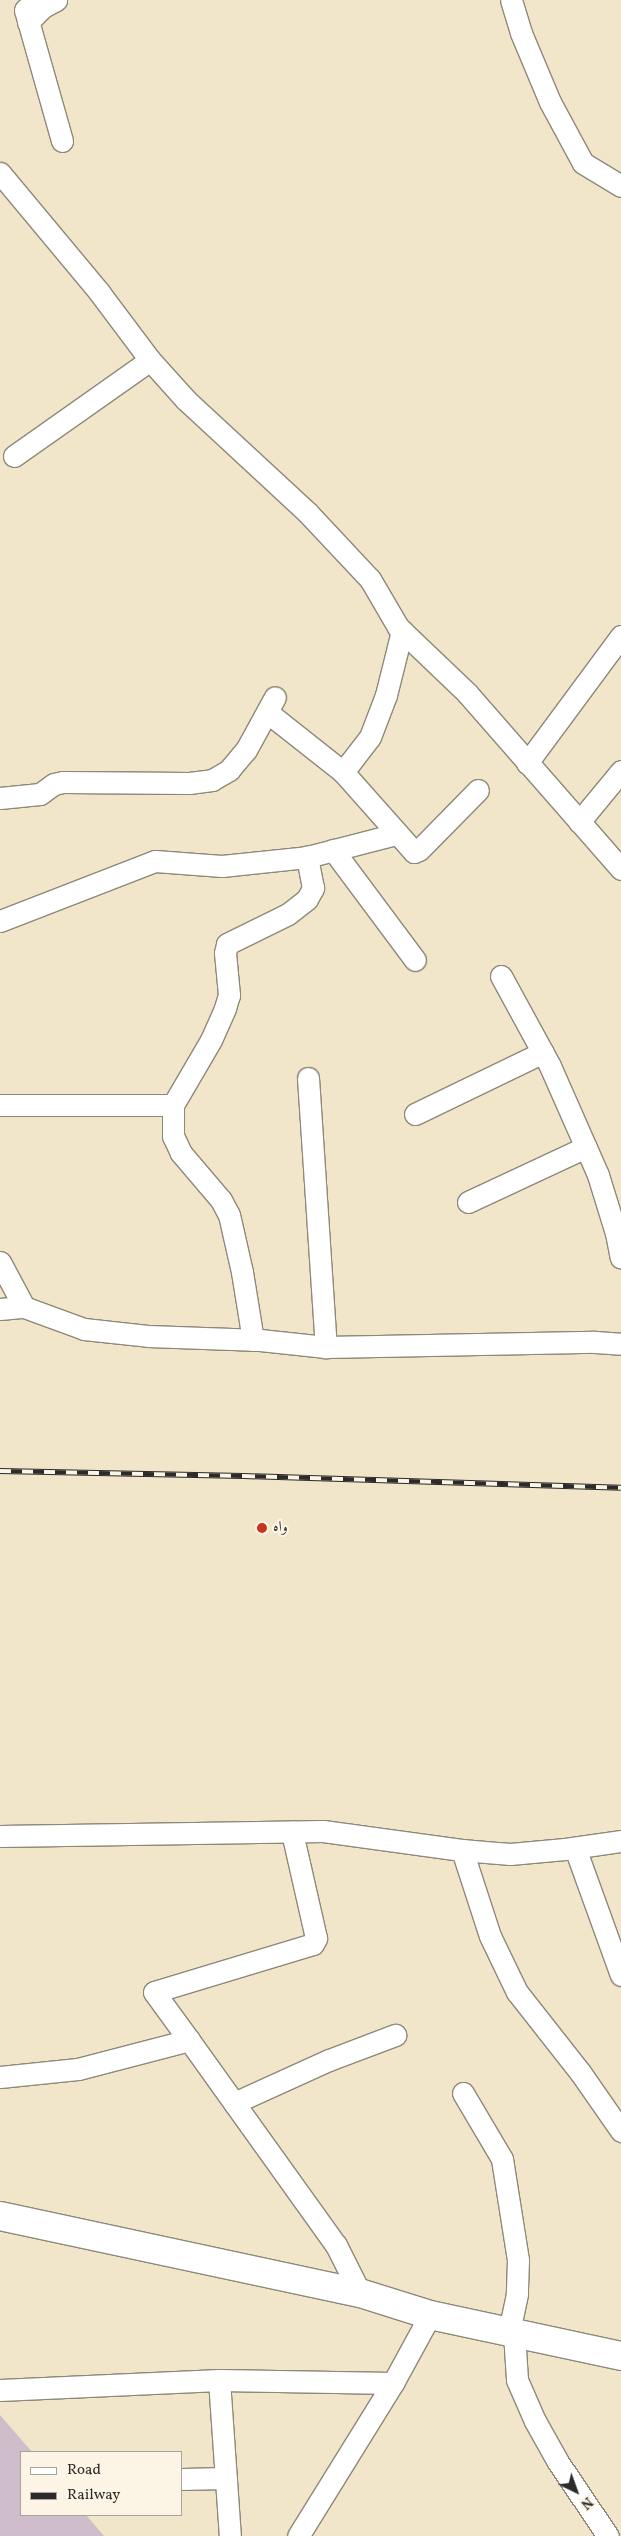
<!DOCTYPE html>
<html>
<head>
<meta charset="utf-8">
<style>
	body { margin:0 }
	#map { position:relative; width:621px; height:2536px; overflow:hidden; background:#f1e6c9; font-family:Vollkorn,Amiri,serif }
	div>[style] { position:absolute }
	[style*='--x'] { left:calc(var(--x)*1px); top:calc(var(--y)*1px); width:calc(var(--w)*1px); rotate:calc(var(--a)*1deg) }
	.industrial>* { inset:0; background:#d0bdcc }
	.roads { filter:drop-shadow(1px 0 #8e887a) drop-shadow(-1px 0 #8e887a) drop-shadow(0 1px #8e887a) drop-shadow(0 -1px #8e887a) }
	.minor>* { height:21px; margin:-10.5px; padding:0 10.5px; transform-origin:10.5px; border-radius:10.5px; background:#fff }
	.major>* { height:28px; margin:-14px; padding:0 14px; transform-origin:14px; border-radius:14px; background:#fff }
	.rail>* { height:5.5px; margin-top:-2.75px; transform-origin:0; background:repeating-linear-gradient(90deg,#fcf5e5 0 11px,#2b2b2b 0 22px); box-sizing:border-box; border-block:1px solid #2b2b2b }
	.dots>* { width:14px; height:14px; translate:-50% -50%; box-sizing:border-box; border:2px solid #fcf5e5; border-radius:50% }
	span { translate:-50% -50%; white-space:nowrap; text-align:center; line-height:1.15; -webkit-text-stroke:4.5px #fcf5e5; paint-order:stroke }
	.poi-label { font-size:15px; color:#2b2b2b }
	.left { translate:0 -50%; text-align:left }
	.legend { position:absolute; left:20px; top:2451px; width:162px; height:65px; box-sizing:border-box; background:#fcf5e5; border:1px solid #a8a49b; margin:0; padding:6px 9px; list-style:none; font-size:15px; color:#2b2b2b }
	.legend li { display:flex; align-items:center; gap:10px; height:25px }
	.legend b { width:25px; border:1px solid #a8a49b }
	.north { position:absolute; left:551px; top:2466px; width:50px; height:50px; -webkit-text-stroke:4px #fcf5e5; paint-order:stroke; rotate:138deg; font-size:14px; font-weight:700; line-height:20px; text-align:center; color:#2b2b2b }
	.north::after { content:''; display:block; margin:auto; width:18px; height:22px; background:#2b2b2b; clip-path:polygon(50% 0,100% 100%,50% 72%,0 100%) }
</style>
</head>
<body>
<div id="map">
	<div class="industrial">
		<div style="clip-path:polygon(0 2415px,32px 2452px,21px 2452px,21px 2515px,86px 2515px,104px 2536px,0 2536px)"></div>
	</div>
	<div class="roads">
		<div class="minor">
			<div style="--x:35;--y:0;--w:14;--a:135"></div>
			<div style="--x:25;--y:10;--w:136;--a:74.2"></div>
			<div style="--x:511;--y:0;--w:34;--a:73"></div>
			<div style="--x:521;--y:33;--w:75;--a:67.2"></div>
			<div style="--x:550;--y:102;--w:69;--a:61.6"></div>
			<div style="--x:583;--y:163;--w:44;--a:31.2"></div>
			<div style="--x:28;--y:22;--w:21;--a:-45"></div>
			<div style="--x:43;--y:7;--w:15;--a:-28"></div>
			<div style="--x:0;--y:173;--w:155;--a:50.2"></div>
			<div style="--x:99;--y:292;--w:85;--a:53.1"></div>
			<div style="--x:150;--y:360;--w:54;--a:48"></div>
			<div style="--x:186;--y:400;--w:165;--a:42.8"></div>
			<div style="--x:307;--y:512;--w:92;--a:46.8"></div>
			<div style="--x:370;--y:579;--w:56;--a:59.7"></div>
			<div style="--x:398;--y:627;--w:95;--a:43.7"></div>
			<div style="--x:467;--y:693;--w:234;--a:48.8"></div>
			<div style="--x:14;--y:456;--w:166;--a:-35.2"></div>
			<div style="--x:267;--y:712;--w:97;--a:38.3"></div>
			<div style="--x:343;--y:772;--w:107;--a:48.4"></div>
			<div style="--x:414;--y:852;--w:5;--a:-22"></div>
			<div style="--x:419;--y:850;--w:84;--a:-45.5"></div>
			<div style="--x:527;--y:763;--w:158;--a:-53.5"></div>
			<div style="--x:343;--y:772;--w:44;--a:-52.4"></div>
			<div style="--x:370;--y:737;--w:45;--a:-69.1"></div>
			<div style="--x:386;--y:695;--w:66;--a:-76"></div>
			<div style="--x:0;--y:798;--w:40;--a:-5.7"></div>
			<div style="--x:40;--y:794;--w:17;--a:-36"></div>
			<div style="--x:54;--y:784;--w:9;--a:-13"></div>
			<div style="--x:63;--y:782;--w:126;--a:0.5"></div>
			<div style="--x:189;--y:783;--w:23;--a:-7"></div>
			<div style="--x:212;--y:780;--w:20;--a:-30"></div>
			<div style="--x:229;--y:770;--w:26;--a:-50"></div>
			<div style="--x:246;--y:750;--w:60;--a:-61.3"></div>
			<div style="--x:579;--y:822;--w:66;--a:-50.5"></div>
			<div style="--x:333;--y:850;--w:137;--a:53.3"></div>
			<div style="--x:0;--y:921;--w:166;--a:-21.2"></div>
			<div style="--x:155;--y:861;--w:67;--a:4.3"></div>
			<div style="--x:222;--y:866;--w:85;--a:-6"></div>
			<div style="--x:307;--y:857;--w:92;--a:-14.5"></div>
			<div style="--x:501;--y:976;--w:102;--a:61.4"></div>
			<div style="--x:550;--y:1066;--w:119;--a:66.2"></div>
			<div style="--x:598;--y:1175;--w:61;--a:72.8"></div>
			<div style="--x:616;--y:1233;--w:25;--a:79"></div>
			<div style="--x:308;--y:1078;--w:270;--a:86.2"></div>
			<div style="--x:0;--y:1105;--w:173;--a:0"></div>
			<div style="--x:415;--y:1114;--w:142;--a:-25.8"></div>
			<div style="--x:468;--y:1202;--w:130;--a:-25"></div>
			<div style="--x:0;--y:1262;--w:51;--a:61.9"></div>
			<div style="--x:24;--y:1307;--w:64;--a:20.1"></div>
			<div style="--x:84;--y:1329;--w:64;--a:6.2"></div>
			<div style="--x:148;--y:1336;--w:112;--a:2"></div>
			<div style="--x:260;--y:1340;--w:66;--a:6.1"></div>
			<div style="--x:326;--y:1347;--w:269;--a:-1.1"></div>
			<div style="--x:595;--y:1342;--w:26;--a:4"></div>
			<div style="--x:0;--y:1309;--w:24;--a:-5"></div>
			<div style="--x:253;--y:1340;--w:69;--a:-99.2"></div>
			<div style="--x:242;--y:1272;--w:58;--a:-102.8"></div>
			<div style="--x:229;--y:1215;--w:17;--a:-118"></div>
			<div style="--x:221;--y:1200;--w:62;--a:-130.4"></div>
			<div style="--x:181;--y:1153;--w:19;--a:-115"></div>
			<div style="--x:173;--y:1136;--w:31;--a:-90"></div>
			<div style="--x:173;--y:1105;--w:75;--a:-59.7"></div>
			<div style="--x:211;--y:1040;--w:35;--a:-66"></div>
			<div style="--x:225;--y:1008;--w:14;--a:-73"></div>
			<div style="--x:229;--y:995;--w:42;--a:-95.4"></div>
			<div style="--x:225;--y:953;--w:9;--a:-77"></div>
			<div style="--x:227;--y:944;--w:68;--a:-26.2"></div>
			<div style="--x:288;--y:914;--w:24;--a:-38"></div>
			<div style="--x:307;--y:899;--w:13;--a:-61"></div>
			<div style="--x:313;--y:888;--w:32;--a:-101"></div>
			<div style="--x:0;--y:1836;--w:323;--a:-0.9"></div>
			<div style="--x:323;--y:1831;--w:140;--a:7.8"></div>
			<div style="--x:462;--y:1850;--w:48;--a:4.8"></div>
			<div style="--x:510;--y:1854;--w:55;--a:-5.2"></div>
			<div style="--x:565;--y:1849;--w:57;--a:-8.1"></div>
			<div style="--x:575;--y:1848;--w:135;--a:70.1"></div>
			<div style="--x:462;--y:1850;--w:90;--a:72"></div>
			<div style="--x:490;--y:1936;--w:62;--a:64.3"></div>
			<div style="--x:517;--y:1992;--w:102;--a:51.8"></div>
			<div style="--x:580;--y:2072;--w:72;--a:55.2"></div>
			<div style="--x:189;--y:2040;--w:252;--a:54.4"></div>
			<div style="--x:336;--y:2245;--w:54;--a:63.4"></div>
			<div style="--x:0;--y:2077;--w:78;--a:-5.9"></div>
			<div style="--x:78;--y:2069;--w:115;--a:-14.6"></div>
			<div style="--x:189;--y:2040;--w:59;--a:-126.1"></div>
			<div style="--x:154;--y:1992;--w:166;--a:-16.8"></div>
			<div style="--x:313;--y:1944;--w:7;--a:-63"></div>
			<div style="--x:316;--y:1938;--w:109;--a:-102.8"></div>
			<div style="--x:463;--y:2093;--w:77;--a:59.4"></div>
			<div style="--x:502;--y:2159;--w:102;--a:81"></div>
			<div style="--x:518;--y:2260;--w:34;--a:92"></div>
			<div style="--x:517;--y:2294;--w:39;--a:102"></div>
			<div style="--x:234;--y:2103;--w:104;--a:-24.4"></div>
			<div style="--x:329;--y:2060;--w:71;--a:-20.7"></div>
			<div style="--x:514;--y:2333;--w:47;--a:86.3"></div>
			<div style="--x:517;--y:2380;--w:45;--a:66.3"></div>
			<div style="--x:535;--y:2421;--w:47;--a:60.7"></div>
			<div style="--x:558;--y:2462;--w:89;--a:56"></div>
			<div style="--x:219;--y:2380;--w:156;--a:86"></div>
			<div style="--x:393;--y:2383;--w:77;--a:-61.4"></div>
			<div style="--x:0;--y:2390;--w:219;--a:-2.6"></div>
			<div style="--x:219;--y:2380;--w:174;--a:1"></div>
			<div style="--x:393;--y:2383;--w:180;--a:121.8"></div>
			<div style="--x:181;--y:2479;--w:45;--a:-1.3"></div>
		</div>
		<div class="major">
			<div style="--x:0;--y:2216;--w:368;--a:12.1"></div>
			<div style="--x:360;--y:2293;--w:73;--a:17.4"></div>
			<div style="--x:430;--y:2315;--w:195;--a:12.1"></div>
		</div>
	</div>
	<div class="rail">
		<div style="--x:0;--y:1471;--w:244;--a:1.2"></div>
		<div style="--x:244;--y:1476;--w:377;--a:1.8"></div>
	</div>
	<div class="dots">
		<div style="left:262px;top:1528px;background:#c8321e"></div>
	</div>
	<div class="poi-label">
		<span class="left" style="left:273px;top:1528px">واہ</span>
	</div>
	<ul class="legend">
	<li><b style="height:6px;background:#fff"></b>Road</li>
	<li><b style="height:6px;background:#2b2b2b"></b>Railway</li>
	</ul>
	<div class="north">N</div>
</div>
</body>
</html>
